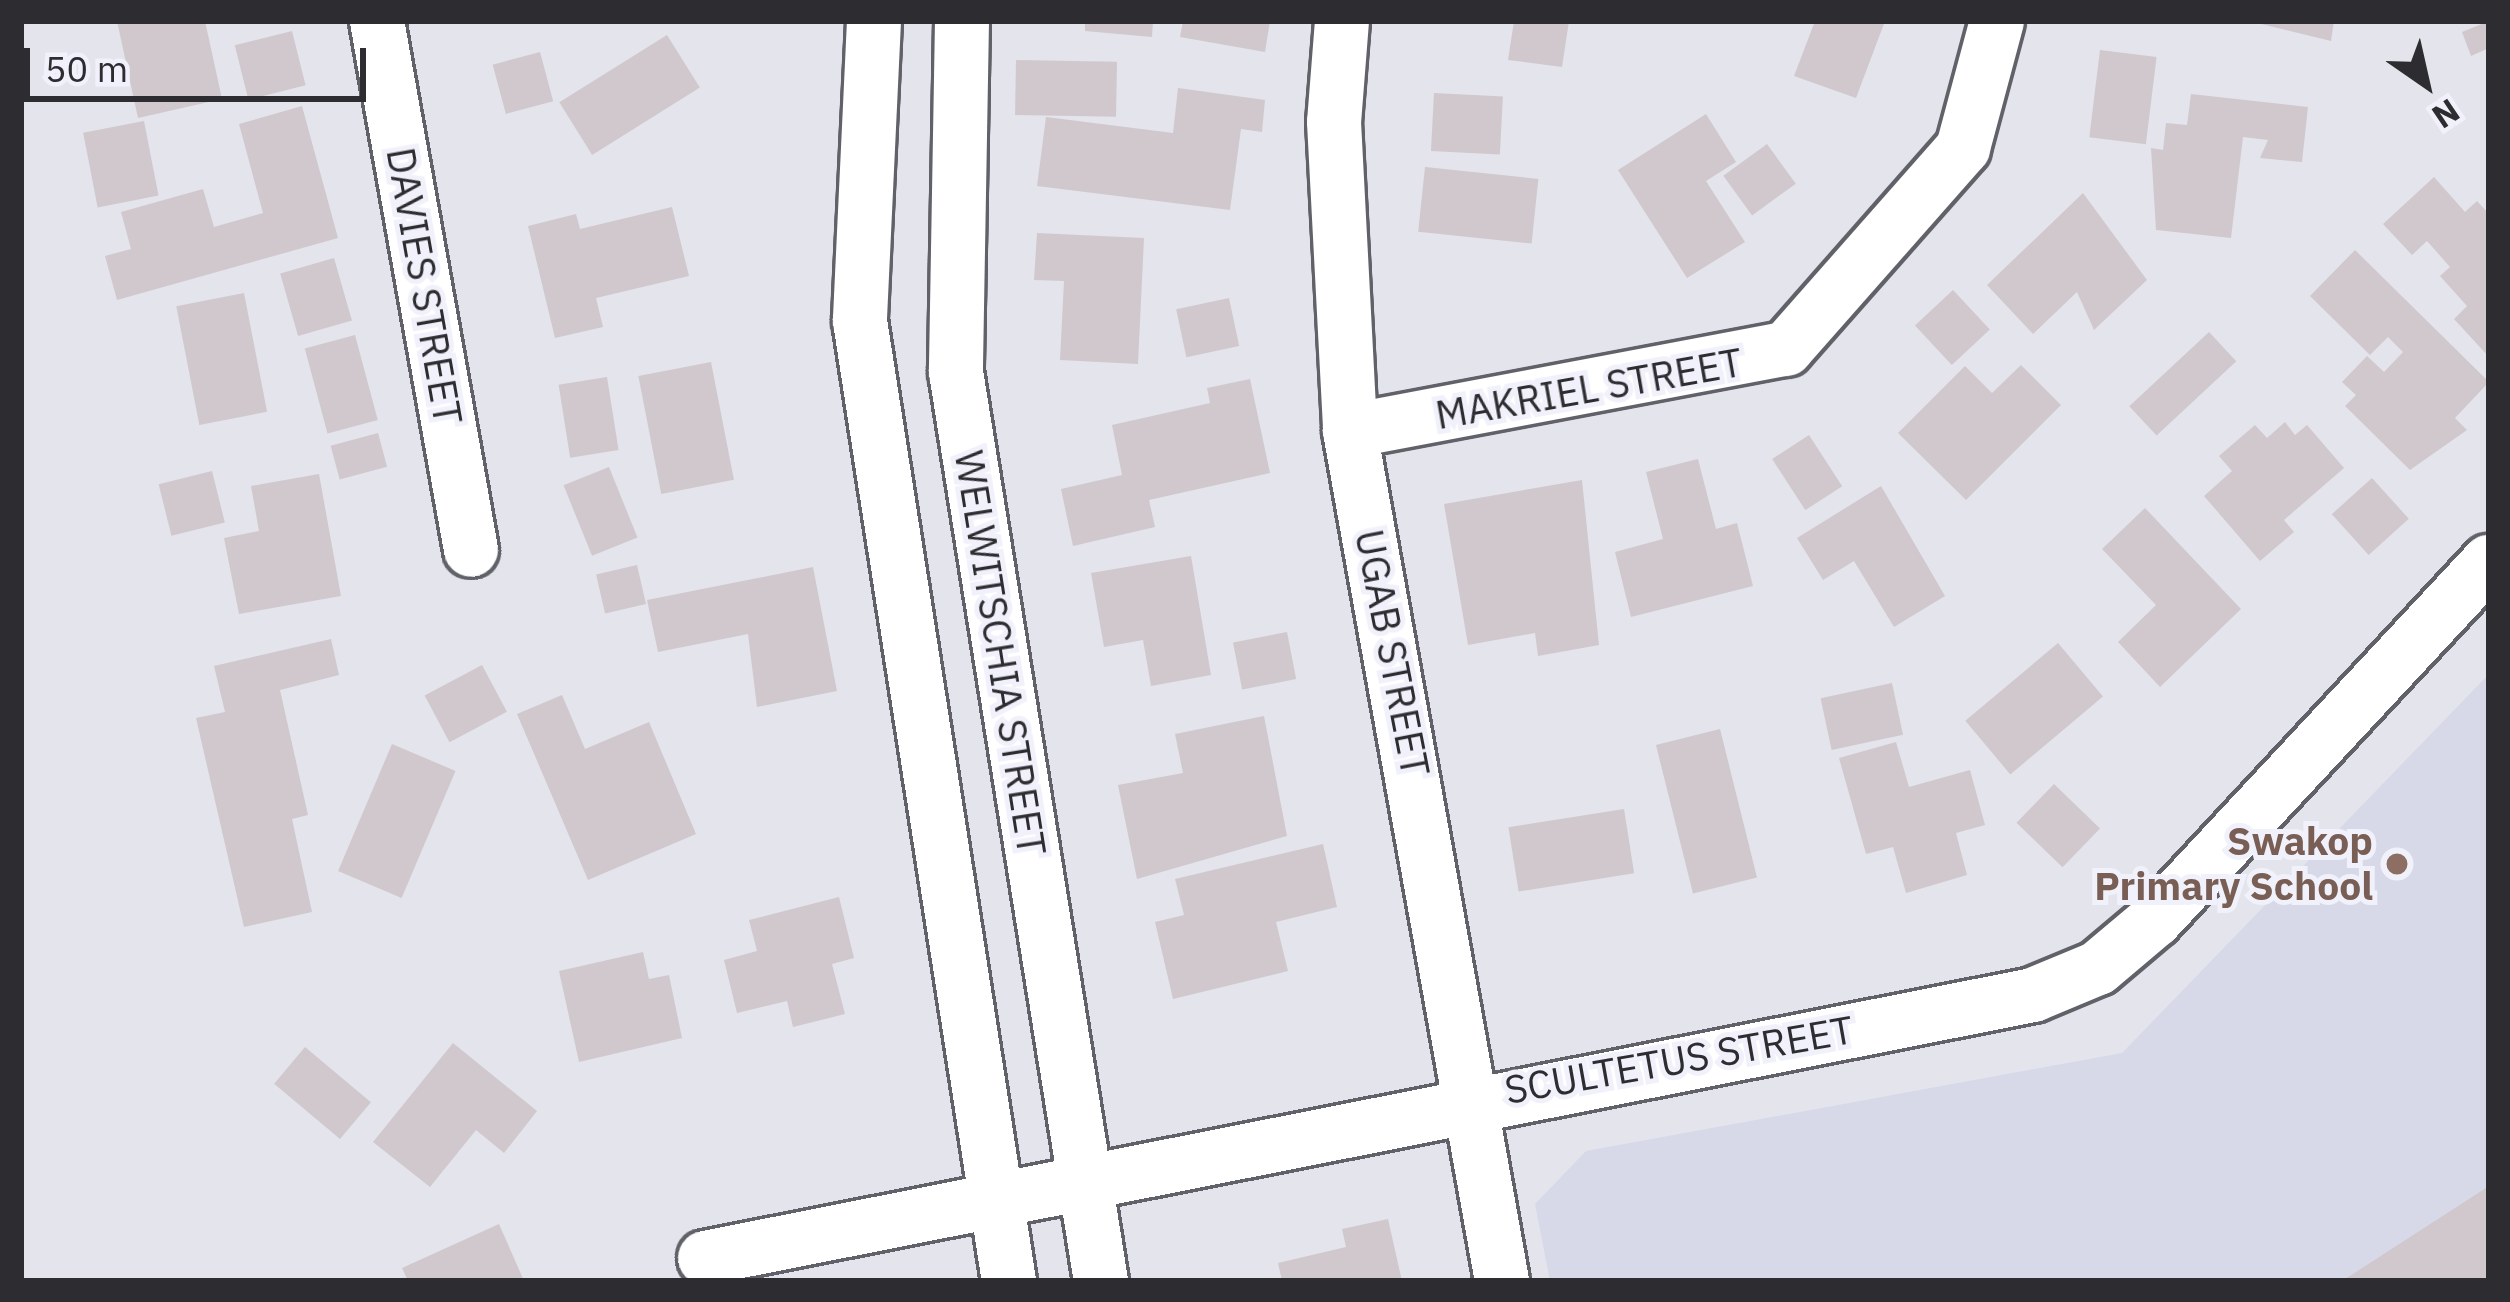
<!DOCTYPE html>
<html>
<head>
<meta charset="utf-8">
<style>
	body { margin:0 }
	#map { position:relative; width:2510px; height:1302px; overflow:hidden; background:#e3e4ec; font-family:"IBM Plex Sans",sans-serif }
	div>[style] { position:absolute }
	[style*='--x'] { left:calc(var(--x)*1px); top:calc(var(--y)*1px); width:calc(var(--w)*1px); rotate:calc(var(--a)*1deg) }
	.built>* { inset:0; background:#d7d9e9 }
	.building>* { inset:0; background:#d1c8cd; transform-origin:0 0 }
	.roads { filter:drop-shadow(3px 0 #616169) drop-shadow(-3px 0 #616169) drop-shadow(0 3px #616169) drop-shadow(0 -3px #616169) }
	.minor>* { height:54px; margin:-27px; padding:0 27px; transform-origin:27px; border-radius:27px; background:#fff }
	.dots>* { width:33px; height:33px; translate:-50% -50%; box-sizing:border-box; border:6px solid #f0f1fa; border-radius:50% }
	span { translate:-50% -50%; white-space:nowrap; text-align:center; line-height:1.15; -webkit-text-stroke:10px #f0f1fa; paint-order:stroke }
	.street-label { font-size:39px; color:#2d2d31 }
	.education-label { font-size:39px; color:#785e54; font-weight:700 }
	.right { translate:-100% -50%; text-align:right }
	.frame { position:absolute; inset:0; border:24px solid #2d2d31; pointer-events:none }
	.north { position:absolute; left:2366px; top:24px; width:120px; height:120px; -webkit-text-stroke:9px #f0f1fa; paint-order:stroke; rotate:146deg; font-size:33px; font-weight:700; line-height:48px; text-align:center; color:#2d2d31 }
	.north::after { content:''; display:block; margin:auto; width:42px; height:54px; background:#2d2d31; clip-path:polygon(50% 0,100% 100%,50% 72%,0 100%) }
	.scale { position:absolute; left:24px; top:48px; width:342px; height:54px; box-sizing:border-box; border:6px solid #2d2d31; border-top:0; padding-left:15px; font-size:36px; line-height:42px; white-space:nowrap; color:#2d2d31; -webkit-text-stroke:9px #f0f1fa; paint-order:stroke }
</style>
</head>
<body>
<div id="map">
	<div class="built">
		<div style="clip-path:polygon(2489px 674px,2489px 1281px,1550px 1281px,1535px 1204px,1586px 1151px,2122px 1053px)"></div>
	</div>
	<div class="building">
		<div style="clip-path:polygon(117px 21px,205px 21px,222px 99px,138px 118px)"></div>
		<div style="clip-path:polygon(1085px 21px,1153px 21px,1152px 37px,1085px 31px)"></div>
		<div style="clip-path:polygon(1183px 21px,1270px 21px,1265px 52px,1180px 37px)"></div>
		<div style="clip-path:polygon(1514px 21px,1569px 21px,1562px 67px,1508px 60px)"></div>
		<div style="clip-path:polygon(1815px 21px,1885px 21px,1856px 98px,1794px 76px)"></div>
		<div style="clip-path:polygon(2249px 21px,2334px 21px,2331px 41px)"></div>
		<div style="clip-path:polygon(2489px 21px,2489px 48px,2471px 56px,2462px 32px)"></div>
		<div style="left:292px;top:31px;width:56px;height:59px;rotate:76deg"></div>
		<div style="left:667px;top:35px;width:62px;height:127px;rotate:58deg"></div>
		<div style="left:2100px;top:50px;width:57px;height:88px;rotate:7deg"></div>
		<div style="left:540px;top:52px;width:51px;height:49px;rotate:75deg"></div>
		<div style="left:1016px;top:60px;width:101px;height:55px;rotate:1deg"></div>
		<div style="clip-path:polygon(1178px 88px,1265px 100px,1262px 132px,1241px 129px,1230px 210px,1037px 186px,1046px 117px,1173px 133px)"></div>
		<div style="left:1434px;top:93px;width:69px;height:58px;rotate:3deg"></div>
		<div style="clip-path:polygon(2191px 94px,2308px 107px,2302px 162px,2260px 158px,2268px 140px,2243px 137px,2231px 238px,2156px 230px,2151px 148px,2163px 150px,2166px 123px,2187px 125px)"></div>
		<div style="clip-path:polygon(302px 106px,338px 238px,117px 300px,105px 256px,131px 249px,121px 212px,203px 189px,214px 227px,263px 213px,239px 124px)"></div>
		<div style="clip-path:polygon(1706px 114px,1736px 162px,1706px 181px,1745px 242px,1687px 278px,1618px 170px)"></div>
		<div style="left:144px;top:121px;width:76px;height:62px;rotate:79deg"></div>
		<div style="left:1767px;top:144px;width:49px;height:54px;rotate:54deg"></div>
		<div style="left:1425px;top:167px;width:114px;height:65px;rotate:6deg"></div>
		<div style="clip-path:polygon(2434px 177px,2465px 212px,2477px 201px,2489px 214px,2489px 357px,2454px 319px,2467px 306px,2440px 276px,2450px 267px,2427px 241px,2412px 255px,2383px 224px)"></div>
		<div style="clip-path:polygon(2083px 193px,2147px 280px,2094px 330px,2077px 292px,2033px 334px,1987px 285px)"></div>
		<div style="clip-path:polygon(672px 207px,689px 276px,596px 298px,603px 327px,555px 338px,528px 226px,576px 214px,580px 229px)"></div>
		<div style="clip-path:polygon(1037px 233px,1144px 238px,1138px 364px,1060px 360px,1064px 281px,1034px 280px)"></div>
		<div style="clip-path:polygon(2355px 250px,2489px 382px,2455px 418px,2467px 430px,2410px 470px,2345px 406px,2356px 395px,2342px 382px,2367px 356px,2384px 372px,2403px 352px,2388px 337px,2370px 355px,2310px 296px)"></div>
		<div style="left:334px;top:258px;width:65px;height:56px;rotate:74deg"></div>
		<div style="left:1953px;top:290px;width:54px;height:52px;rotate:47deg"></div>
		<div style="left:244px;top:293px;width:121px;height:69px;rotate:79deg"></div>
		<div style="left:1229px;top:298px;width:49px;height:54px;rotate:78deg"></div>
		<div style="left:2209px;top:332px;width:40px;height:109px;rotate:47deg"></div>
		<div style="left:355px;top:335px;width:88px;height:52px;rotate:75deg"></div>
		<div style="left:711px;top:362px;width:120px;height:74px;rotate:79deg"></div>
		<div style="clip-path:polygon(2021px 365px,2061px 405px,1966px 500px,1898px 433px,1965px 366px,1992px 393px)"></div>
		<div style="left:607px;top:377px;width:74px;height:49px;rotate:81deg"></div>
		<div style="clip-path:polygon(1250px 379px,1270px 473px,1149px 500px,1155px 527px,1073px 546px,1061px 489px,1122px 475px,1112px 425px,1210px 403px,1207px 388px)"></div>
		<div style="clip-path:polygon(2285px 422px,2295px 435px,2307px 425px,2344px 468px,2284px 520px,2294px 532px,2260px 561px,2204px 496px,2232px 471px,2219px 456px,2255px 425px,2267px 438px)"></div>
		<div style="left:378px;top:433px;width:35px;height:49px;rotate:75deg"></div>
		<div style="left:1809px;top:435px;width:61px;height:44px;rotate:57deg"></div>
		<div style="clip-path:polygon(1698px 459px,1716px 529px,1737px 523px,1753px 586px,1631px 617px,1615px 552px,1663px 539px,1646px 472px)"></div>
		<div style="left:609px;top:467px;width:76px;height:49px;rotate:68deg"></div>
		<div style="left:212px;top:471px;width:53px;height:55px;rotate:76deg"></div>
		<div style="clip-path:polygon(319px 474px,341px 596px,239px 614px,224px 538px,259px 531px,251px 486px)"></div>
		<div style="left:2372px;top:478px;width:55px;height:54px;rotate:48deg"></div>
		<div style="clip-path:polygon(1582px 480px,1599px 645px,1538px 656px,1535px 633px,1468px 645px,1444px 504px)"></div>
		<div style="clip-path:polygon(1881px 486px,1945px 596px,1894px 627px,1854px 561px,1823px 580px,1797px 538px)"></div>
		<div style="clip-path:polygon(2145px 508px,2241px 609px,2160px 687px,2118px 642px,2156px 605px,2102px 549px)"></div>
		<div style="clip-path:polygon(1191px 556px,1211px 675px,1151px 686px,1143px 640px,1104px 647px,1091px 573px)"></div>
		<div style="left:637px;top:565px;width:40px;height:42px;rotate:77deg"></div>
		<div style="clip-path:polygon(813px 567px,837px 691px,757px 707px,748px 634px,658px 652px,647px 600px)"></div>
		<div style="left:1287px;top:632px;width:48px;height:55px;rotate:79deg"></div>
		<div style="clip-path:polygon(331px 639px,339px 675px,280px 690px,308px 815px,292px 819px,312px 912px,244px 927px,196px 718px,225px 712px,214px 666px)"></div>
		<div style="left:2058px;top:643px;width:70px;height:121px;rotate:50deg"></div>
		<div style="left:482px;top:665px;width:53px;height:65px;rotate:62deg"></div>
		<div style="left:1892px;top:683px;width:53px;height:73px;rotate:78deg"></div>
		<div style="clip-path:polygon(562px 695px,585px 749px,649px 722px,696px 834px,588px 880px,517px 714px)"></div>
		<div style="clip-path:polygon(1264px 716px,1287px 836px,1137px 879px,1118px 785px,1183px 773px,1175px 734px)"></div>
		<div style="left:1720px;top:729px;width:153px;height:66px;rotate:76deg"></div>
		<div style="clip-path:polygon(1896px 742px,1909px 787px,1970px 770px,1985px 825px,1956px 833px,1967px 875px,1906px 893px,1893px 847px,1866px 854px,1839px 758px)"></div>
		<div style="left:392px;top:744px;width:69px;height:138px;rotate:23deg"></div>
		<div style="left:2054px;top:784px;width:64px;height:54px;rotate:44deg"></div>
		<div style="left:1624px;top:809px;width:65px;height:117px;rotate:81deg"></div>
		<div style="clip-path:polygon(1323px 844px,1337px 907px,1276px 922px,1288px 971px,1173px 999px,1155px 922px,1184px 915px,1175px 879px)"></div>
		<div style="clip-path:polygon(839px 897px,854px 958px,832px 964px,845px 1014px,793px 1027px,787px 1001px,737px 1013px,724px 960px,757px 951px,749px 920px)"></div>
		<div style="clip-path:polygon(643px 952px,649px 979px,669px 975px,682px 1038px,579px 1062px,559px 971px)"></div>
		<div style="clip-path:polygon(453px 1043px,537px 1111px,504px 1153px,476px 1130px,430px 1187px,373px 1142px)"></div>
		<div style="left:305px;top:1047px;width:86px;height:48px;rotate:40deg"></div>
		<div style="clip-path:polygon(2489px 1186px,2489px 1281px,2342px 1281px)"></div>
		<div style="clip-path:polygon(1388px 1219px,1402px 1281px,1282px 1281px,1278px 1263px,1346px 1247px,1342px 1229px)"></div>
		<div style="clip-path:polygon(499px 1224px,524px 1281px,408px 1281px,402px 1268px)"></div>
	</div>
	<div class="roads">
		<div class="minor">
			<div style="--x:377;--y:21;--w:537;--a:79.92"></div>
			<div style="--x:874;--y:21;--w:300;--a:92.7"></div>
			<div style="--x:860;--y:321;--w:971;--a:81.18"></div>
			<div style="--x:962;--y:21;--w:351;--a:91"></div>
			<div style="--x:956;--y:372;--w:920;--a:80.94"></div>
			<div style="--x:1342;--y:21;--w:101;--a:94.5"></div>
			<div style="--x:1334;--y:122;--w:309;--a:87"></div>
			<div style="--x:1350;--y:431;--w:863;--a:79.86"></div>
			<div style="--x:1350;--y:431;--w:444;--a:-10.7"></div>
			<div style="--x:1786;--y:349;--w:268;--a:-48.6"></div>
			<div style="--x:1963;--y:148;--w:131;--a:-75"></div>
			<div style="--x:705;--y:1258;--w:1354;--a:-11.2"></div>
			<div style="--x:2033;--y:995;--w:70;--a:-22.6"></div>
			<div style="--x:2098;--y:968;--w:75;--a:-40.1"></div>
			<div style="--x:2155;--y:920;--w:490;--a:-47"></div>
		</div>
	</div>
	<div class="dots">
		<div style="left:2397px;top:864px;background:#8d6e63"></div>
	</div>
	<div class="street-label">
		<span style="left:424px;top:286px;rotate:80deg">DAVIES STREET</span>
		<span style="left:1589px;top:389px;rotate:-10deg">MAKRIEL STREET</span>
		<span style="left:1000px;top:653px;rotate:81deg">WELWITSCHIA STREET</span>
		<span style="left:1392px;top:653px;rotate:79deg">UGAB STREET</span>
		<span style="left:1679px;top:1060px;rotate:-10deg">SCULTETUS STREET</span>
	</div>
	<div class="education-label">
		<span class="right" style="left:2373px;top:864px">Swakop<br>Primary School</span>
	</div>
	<div class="frame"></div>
	<div class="north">N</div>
	<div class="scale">50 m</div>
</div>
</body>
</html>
